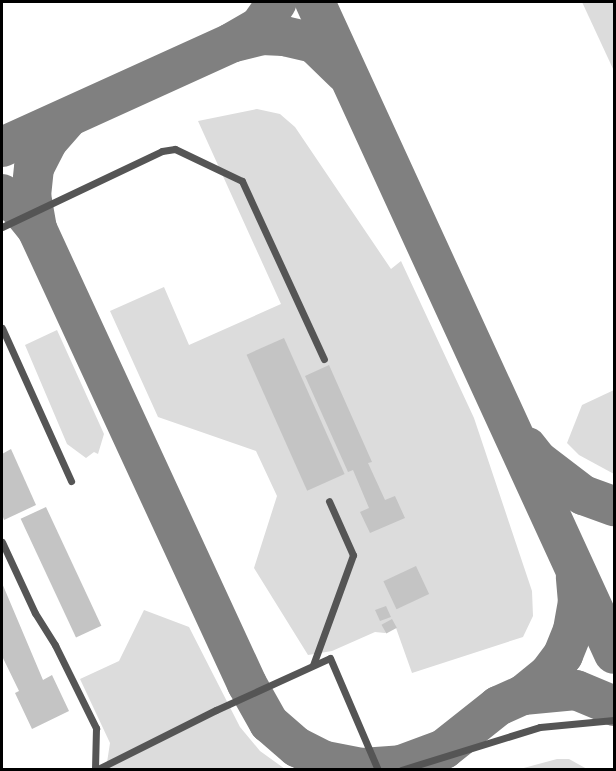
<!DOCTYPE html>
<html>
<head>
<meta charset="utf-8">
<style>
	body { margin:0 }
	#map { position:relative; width:616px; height:771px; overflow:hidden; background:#fff; font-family:"Fira Sans",sans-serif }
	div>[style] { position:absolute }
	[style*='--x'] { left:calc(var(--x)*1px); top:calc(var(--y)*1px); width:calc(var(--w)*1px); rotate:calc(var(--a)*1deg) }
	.green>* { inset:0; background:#dcdcdc }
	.taxiway>* { height:40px; margin:-20px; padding:0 20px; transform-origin:20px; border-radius:20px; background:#808080 }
	.building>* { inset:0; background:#c4c4c4; transform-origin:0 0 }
	.service>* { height:7px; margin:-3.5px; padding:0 3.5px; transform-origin:3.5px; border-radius:3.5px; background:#555 }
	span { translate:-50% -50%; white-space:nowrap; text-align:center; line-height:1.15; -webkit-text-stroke:4.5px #fff; paint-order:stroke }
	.frame { position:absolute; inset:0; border:3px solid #000; pointer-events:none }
</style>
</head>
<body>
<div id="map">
	<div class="green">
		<div style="clip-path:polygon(582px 2px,614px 2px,614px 71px)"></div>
		<div style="clip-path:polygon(257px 109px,280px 114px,295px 127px,391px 269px,401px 261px,474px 418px,532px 591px,533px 616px,523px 637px,412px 673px,396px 628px,385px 633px,375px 632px,332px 651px,308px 655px,254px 568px,277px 496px,256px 451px,158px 417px,110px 311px,164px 287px,189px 345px,281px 304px,198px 121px)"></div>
		<div style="clip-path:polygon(57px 330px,104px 434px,98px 454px,94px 452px,86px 458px,67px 444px,25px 345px)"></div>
		<div style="clip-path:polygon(614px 390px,614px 474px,579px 455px,567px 443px,582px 405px)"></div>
		<div style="clip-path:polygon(144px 610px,189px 627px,240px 727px,260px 751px,285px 769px,106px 769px,110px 743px,80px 679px,119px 661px)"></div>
		<div style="clip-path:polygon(557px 759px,569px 759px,587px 769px,520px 769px)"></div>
	</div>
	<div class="taxiway">
		<div style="--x:315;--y:2;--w:717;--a:65.36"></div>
		<div style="--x:234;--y:42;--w:29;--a:-14"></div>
		<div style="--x:262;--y:35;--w:22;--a:3"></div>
		<div style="--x:284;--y:36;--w:31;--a:13"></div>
		<div style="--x:314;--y:43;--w:43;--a:44.1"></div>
		<div style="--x:2;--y:147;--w:252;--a:-24.4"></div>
		<div style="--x:231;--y:43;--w:34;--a:-30"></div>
		<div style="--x:260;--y:26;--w:29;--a:-55"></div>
		<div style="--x:2;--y:194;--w:23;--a:38"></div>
		<div style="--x:20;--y:208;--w:27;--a:51"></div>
		<div style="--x:37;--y:229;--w:501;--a:65.22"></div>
		<div style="--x:247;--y:684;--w:45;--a:60.6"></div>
		<div style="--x:269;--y:723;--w:37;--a:41"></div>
		<div style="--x:297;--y:747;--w:31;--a:27"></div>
		<div style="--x:325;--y:761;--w:38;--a:11"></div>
		<div style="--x:362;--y:768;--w:39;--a:-4"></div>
		<div style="--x:401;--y:765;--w:46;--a:-20.4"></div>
		<div style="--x:444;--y:749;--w:69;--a:-38.5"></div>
		<div style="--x:498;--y:706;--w:27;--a:-24"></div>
		<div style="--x:523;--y:695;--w:53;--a:-5.4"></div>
		<div style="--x:576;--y:690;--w:41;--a:22.8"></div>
		<div style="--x:37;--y:229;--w:34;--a:-100"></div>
		<div style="--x:31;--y:196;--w:28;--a:-84"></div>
		<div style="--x:34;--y:168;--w:29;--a:-63"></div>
		<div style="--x:47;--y:142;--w:32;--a:-49"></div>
		<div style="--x:527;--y:447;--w:16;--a:52"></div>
		<div style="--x:537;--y:460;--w:58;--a:37.3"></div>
		<div style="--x:583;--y:495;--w:33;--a:20"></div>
		<div style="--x:523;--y:695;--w:32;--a:-39"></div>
		<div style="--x:548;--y:675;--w:25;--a:-53"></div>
		<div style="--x:563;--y:655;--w:27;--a:-68"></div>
		<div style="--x:573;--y:630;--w:28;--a:-80"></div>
		<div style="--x:578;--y:602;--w:25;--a:-95"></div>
	</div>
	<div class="building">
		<div style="left:284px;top:338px;width:149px;height:41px;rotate:66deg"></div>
		<div style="clip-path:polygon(329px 365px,372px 462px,368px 463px,385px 500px,395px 496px,405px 518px,370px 533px,360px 512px,369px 508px,353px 470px,348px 472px,305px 376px)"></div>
		<div style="clip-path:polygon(11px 449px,36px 505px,4px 520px,2px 514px,2px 454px)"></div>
		<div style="left:46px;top:507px;width:131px;height:28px;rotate:65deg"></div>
		<div style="left:416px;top:566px;width:31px;height:36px;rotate:65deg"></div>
		<div style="clip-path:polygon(2px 583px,43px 680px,52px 675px,69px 711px,32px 729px,15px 693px,19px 691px,2px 656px)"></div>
		<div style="clip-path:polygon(386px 606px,391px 617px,380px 621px,375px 610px)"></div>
		<div style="left:392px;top:619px;width:10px;height:12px;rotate:61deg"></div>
	</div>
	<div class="service">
		<div style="--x:2;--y:227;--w:177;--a:-25.4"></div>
		<div style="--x:162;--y:151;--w:13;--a:-9"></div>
		<div style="--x:175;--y:149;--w:74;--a:25.5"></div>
		<div style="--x:242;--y:181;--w:196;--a:65.3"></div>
		<div style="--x:2;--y:328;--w:168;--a:65.7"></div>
		<div style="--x:2;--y:542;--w:78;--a:65.1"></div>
		<div style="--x:35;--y:613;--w:38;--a:58"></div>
		<div style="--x:55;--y:645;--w:93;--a:63.7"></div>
		<div style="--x:96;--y:728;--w:42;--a:91.4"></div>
		<div style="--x:313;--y:665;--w:117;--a:-70"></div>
		<div style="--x:353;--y:555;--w:59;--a:-114"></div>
		<div style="--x:96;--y:770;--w:134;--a:-26.6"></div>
		<div style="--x:216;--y:710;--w:125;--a:-24.5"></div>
		<div style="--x:330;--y:658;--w:122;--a:66.8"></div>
		<div style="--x:401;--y:770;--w:145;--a:-17.2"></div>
		<div style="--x:540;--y:727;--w:74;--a:-5.4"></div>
	</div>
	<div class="frame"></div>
</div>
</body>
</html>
